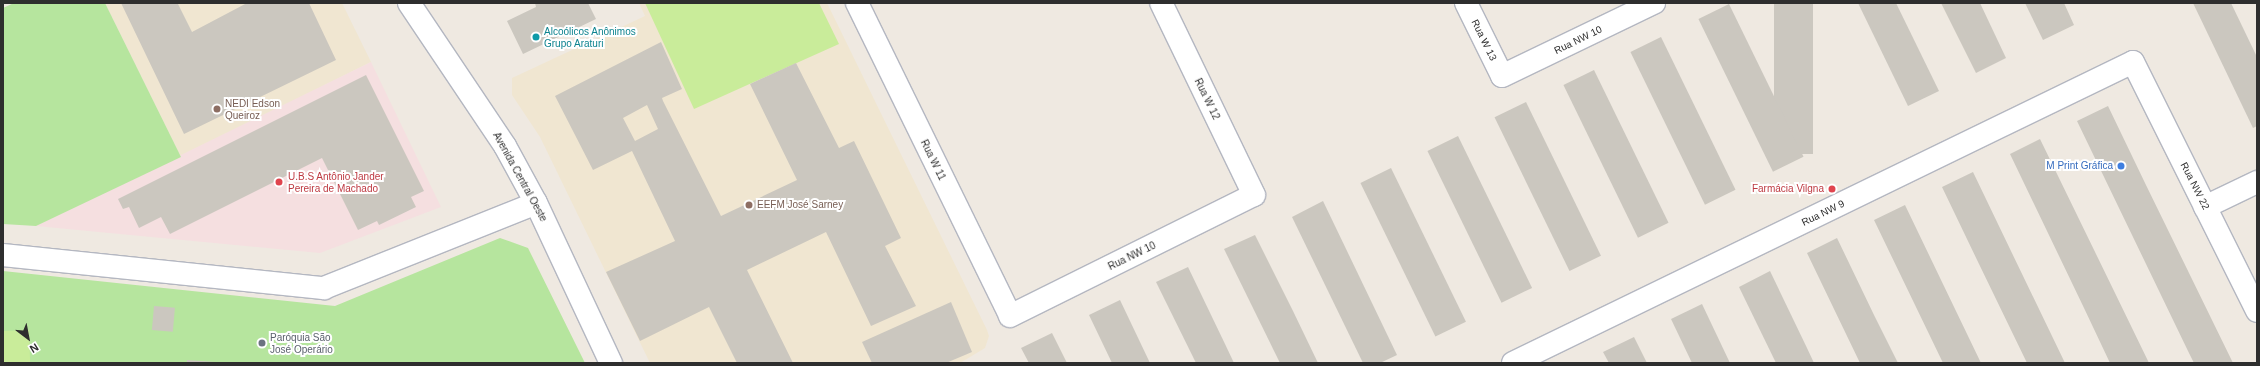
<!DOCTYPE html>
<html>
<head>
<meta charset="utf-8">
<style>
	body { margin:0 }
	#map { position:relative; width:2260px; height:366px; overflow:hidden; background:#efe9e1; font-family:Arial,sans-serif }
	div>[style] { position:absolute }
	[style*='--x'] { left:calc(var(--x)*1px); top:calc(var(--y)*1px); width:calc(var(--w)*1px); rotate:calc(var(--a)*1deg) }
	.education>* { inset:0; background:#f0e6d1 }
	.medical>* { inset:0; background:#f5dfe0 }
	.green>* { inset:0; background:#b6e59e }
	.pitch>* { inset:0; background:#c9ec9a; transform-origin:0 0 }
	.building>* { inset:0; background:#cbc7bf; transform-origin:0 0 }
	.roads { filter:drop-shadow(1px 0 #b4b7c1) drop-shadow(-1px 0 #b4b7c1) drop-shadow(0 1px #b4b7c1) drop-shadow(0 -1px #b4b7c1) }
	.minor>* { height:22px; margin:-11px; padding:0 11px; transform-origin:11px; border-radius:11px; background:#fff }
	.tertiary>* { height:22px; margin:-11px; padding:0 11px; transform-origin:11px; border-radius:11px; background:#fff }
	.dots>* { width:11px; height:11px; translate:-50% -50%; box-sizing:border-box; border:2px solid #fff; border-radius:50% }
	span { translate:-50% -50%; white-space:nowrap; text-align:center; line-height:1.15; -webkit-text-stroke:4px #fff; paint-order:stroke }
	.culture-label { font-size:10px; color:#0d838f }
	.left { translate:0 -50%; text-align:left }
	.street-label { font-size:10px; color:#2e2e2e }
	.education-label { font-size:10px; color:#785e54 }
	.shop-label { font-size:10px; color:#366cbe }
	.right { translate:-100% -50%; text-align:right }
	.health-label { font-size:10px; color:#be3a42 }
	.worship-label { font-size:10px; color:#5b616d }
	.frame { position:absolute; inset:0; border:4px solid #2e2e2e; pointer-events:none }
	.north { position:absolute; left:8px; top:318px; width:40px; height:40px; -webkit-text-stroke:3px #fff; paint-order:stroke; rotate:148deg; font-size:11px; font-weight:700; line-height:16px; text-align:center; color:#2e2e2e }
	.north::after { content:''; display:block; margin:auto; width:14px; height:18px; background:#2e2e2e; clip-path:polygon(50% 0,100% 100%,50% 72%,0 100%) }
</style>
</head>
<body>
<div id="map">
	<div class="education">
		<div style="clip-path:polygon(105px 3px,342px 3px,371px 62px,181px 157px)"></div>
		<div style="clip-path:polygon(639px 3px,827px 3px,987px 330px,989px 336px,985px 348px,960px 363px,650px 363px,540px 137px,512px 95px,512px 78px,645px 16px)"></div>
	</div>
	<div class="medical">
		<div style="clip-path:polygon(371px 62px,441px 207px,320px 253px,36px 226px)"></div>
	</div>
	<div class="green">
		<div style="clip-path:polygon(14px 3px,105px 3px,181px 157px,36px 226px,3px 224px,3px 8px)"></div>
		<div style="clip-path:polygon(500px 238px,528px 248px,585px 363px,3px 363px,3px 271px,335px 306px)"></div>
	</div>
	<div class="pitch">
		<div style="clip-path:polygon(645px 3px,819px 3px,839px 44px,694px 109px)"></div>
		<div style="left:29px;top:330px;width:33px;height:26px;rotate:88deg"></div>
	</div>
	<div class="building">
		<div style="clip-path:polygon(121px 3px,180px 3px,178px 4px,192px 32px,247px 3px,309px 3px,336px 60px,184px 134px)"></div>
		<div style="clip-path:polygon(535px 3px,588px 3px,596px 19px,523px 54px,507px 21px,536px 7px)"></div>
		<div style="left:1774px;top:3px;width:39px;height:151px"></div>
		<div style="clip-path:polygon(1858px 3px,1896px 3px,1939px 91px,1908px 106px)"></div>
		<div style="clip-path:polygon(1941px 3px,1980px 3px,2006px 58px,1976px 73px)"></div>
		<div style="clip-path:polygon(2025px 3px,2064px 3px,2074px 25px,2043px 40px)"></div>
		<div style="clip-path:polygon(2193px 3px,2231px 3px,2257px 57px,2257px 126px,2253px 128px)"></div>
		<div style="left:1729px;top:4px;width:170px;height:34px;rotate:64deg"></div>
		<div style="left:1661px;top:37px;width:170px;height:34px;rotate:64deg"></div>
		<div style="clip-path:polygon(evenodd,661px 42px,682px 89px,662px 98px,663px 101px,721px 216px,797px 180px,750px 84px,796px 63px,839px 148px,854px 141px,901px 238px,885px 246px,916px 306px,871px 326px,826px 232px,747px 270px,793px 363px,737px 363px,709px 307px,640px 341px,606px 272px,675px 241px,632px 151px,593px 170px,555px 96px,661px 42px,647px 105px,658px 129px,635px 141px,623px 118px,647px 105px)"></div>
		<div style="left:1594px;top:70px;width:170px;height:34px;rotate:64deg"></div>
		<div style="clip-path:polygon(366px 75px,424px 191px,411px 197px,416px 207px,379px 225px,377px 221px,358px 230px,322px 158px,170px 234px,161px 217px,139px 228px,129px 207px,123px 209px,118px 199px)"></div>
		<div style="left:1526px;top:102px;width:171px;height:35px;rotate:64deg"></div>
		<div style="clip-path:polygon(2108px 106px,2145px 183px,2233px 363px,2194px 363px,2188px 351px,2077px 121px)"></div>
		<div style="left:1458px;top:136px;width:169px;height:34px;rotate:64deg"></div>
		<div style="clip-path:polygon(2040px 139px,2115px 293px,2149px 363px,2110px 363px,2084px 308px,2010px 154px)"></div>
		<div style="left:1391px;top:168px;width:171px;height:34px;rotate:64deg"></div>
		<div style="clip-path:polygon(1973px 172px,2010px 249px,2065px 363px,2027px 363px,1979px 264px,1942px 187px)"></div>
		<div style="clip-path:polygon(1323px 201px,1397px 355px,1380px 363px,1363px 363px,1292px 217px)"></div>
		<div style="clip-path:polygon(1905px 205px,1942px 282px,1981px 363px,1943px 363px,1874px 220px)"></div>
		<div style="clip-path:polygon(1255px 235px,1293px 311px,1318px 363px,1280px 363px,1224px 249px)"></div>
		<div style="clip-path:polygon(1837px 238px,1874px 315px,1898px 363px,1860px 363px,1807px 253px)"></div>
		<div style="clip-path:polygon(1188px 267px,1225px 344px,1234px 363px,1196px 363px,1156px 282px)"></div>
		<div style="clip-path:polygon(1770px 271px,1807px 348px,1814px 363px,1776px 363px,1739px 287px)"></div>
		<div style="clip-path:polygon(1120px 300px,1150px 363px,1112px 363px,1089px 315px)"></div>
		<div style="clip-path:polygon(951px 302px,972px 352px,946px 363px,872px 363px,862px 342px)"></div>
		<div style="clip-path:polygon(1702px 304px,1730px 363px,1692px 363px,1671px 319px)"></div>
		<div style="left:154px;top:306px;width:21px;height:24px;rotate:5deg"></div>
		<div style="clip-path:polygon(1052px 333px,1067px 363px,1029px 363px,1021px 348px)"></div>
		<div style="clip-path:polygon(1634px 337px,1647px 363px,1609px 363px,1603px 352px)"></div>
		<div style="clip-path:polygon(187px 360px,215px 362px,215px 363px,187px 363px)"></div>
	</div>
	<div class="roads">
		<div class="minor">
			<div style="--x:857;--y:3;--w:348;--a:63.9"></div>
			<div style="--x:1010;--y:316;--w:272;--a:-26.4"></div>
			<div style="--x:1254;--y:195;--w:213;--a:-115.8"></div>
			<div style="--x:1466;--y:3;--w:81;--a:63.7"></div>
			<div style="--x:1502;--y:76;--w:169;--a:-25.7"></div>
			<div style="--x:2205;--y:207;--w:58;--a:-25.7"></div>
			<div style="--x:3;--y:255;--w:323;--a:5.9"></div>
			<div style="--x:324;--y:288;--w:228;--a:-21.8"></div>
			<div style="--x:1513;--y:363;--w:689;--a:-25.9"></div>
			<div style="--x:2133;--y:62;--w:278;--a:63.5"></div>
		</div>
		<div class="tertiary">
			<div style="--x:409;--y:3;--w:172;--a:56.1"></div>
			<div style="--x:505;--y:146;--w:65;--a:61.5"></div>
			<div style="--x:536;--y:203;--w:177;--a:64.9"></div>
		</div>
	</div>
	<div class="dots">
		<div style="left:536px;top:37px;background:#0f9aa8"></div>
		<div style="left:217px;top:109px;background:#8d6e63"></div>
		<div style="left:2121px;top:166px;background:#3f7fe0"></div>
		<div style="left:279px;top:182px;background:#e0444e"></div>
		<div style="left:1832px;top:189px;background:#e0444e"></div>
		<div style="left:749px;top:205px;background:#8d6e63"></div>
		<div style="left:262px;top:343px;background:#6b7280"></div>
	</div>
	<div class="culture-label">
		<span class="left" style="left:544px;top:37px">Alcoólicos Anônimos<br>Grupo Araturi</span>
	</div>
	<div class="street-label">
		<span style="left:1484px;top:40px;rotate:64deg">Rua W 13</span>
		<span style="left:1578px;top:40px;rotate:-26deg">Rua NW 10</span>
		<span style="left:1207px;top:99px;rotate:64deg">Rua W 12</span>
		<span style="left:933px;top:160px;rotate:64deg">Rua W 11</span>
		<span style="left:520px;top:177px;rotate:61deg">Avenida Central Oeste</span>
		<span style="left:2195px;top:186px;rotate:63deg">Rua NW 22</span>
		<span style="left:1823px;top:213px;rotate:-26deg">Rua NW 9</span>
		<span style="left:1132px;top:256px;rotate:-26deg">Rua NW 10</span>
	</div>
	<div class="education-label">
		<span class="left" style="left:225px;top:109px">NEDI Edson<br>Queiroz</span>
		<span class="left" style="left:757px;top:205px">EEFM José Sarney</span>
	</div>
	<div class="shop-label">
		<span class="right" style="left:2113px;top:166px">M Print Gráfica</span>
	</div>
	<div class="health-label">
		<span class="left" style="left:288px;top:182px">U.B.S Antônio Jander<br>Pereira de Machado</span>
		<span class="right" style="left:1824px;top:189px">Farmácia Vilgna</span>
	</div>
	<div class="worship-label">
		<span class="left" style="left:270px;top:343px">Paróquia São<br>José Operário</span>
	</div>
	<div class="frame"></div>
	<div class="north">N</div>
</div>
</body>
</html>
